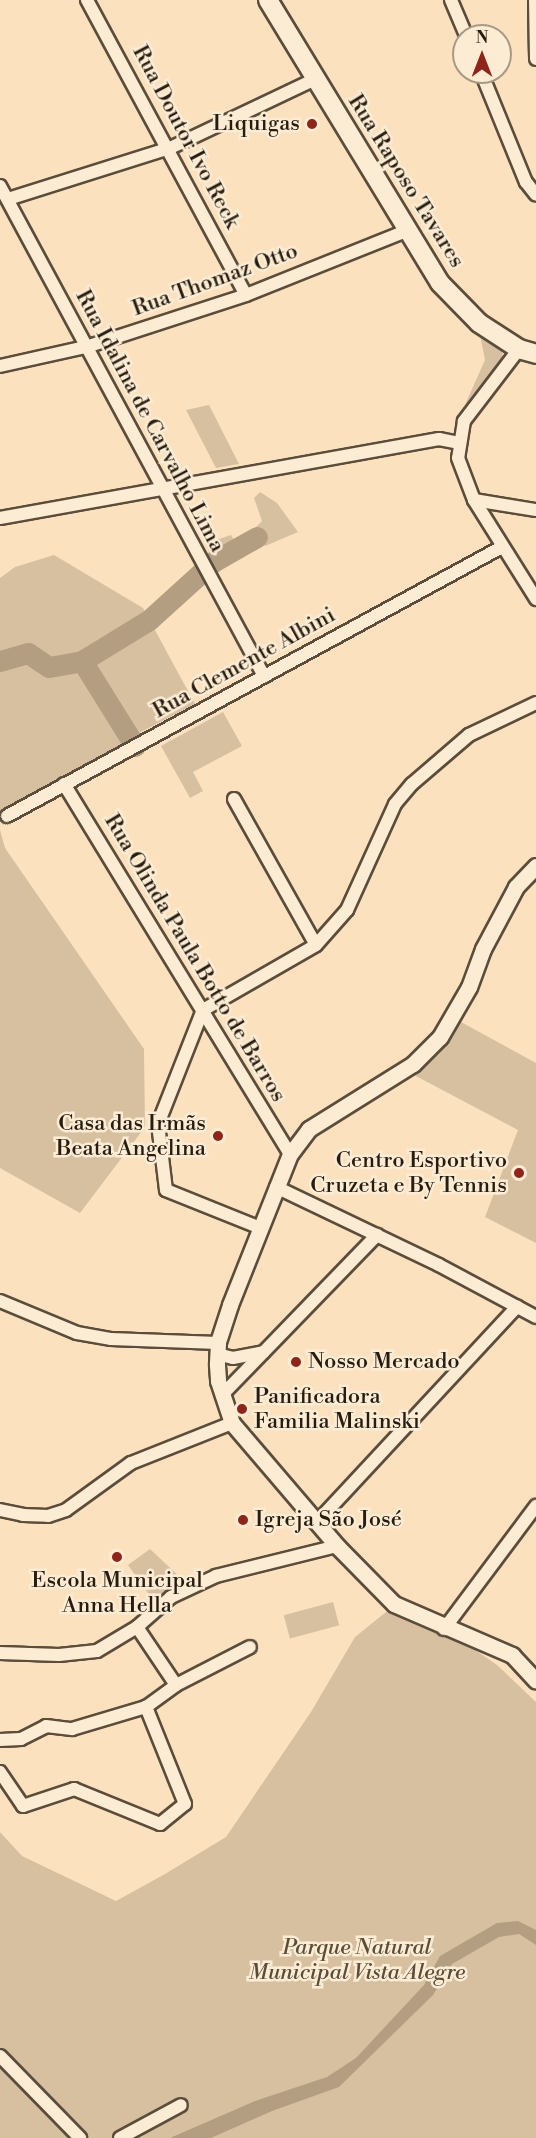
<!DOCTYPE html>
<html>
<head>
<meta charset="utf-8">
<style>
	body { margin:0 }
	#map { position:relative; width:536px; height:2138px; overflow:hidden; background:#fbe1bd; font-family:"Libre Bodoni",serif }
	div>[style] { position:absolute }
	[style*='--x'] { left:calc(var(--x)*1px); top:calc(var(--y)*1px); width:calc(var(--w)*1px); rotate:calc(var(--a)*1deg) }
	.green>* { inset:0; background:#d7c0a0; transform-origin:0 0 }
	.water>* { inset:0; background:#b39e82 }
	.river>* { height:21px; margin:-10.5px; padding:0 10.5px; transform-origin:10.5px; border-radius:10.5px; background:#b39e82 }
	.roads { filter:drop-shadow(2px 0 #5b4d3b) drop-shadow(-2px 0 #5b4d3b) drop-shadow(0 2px #5b4d3b) drop-shadow(0 -2px #5b4d3b) }
	.minor>* { height:12px; margin:-6px; padding:0 6px; transform-origin:6px; border-radius:6px; background:#fcecd4 }
	.tertiary>* { height:15px; margin:-7.5px; padding:0 7.5px; transform-origin:7.5px; border-radius:7.5px; background:#fcecd4 }
	.secondary>* { height:18px; margin:-9px; padding:0 9px; transform-origin:9px; border-radius:9px; background:#fcecd4 }
	.dots>* { width:16px; height:16px; translate:-50% -50%; box-sizing:border-box; border:3px solid #fcecd4; border-radius:50% }
	span { translate:-50% -50%; white-space:nowrap; text-align:center; line-height:1.15; -webkit-text-stroke:5px #fcecd4; paint-order:stroke }
	.poi-label { font-size:22px; color:#261c10 }
	.right { translate:-100% -50%; text-align:right }
	.left { translate:0 -50%; text-align:left }
	.street-label { font-size:22px; color:#261c10 }
	.park-label { font-size:22px; color:#5b4d3b; font-style:italic }
	.north { position:absolute; left:452px; top:24px; width:60px; height:60px; box-sizing:border-box; background:#fcecd4; border:2px solid #a69986; border-radius:50%; rotate:0deg; font-size:16px; font-weight:700; line-height:24px; text-align:center; color:#261c10 }
	.north::after { content:''; display:block; margin:auto; width:21px; height:27px; background:#8f2418; clip-path:polygon(50% 0,100% 100%,50% 72%,0 100%) }
</style>
</head>
<body>
<div id="map">
	<div class="green">
		<div style="clip-path:polygon(480px 335px,502px 351px,503px 357px,464px 407px,485px 360px)"></div>
		<div style="clip-path:polygon(209px 405px,239px 464px,216px 468px,186px 410px)"></div>
		<div style="clip-path:polygon(260px 492px,277px 503px,298px 532px,265px 546px,252px 531px,262px 521px,254px 498px)"></div>
		<div style="clip-path:polygon(231px 535px,244px 557px,220px 571px,205px 544px)"></div>
		<div style="clip-path:polygon(54px 555px,143px 608px,195px 704px,137px 734px,93px 764px,0 813px,0 578px,15px 567px)"></div>
		<div style="clip-path:polygon(223px 712px,242px 746px,193px 772px,203px 791px,190px 798px,161px 746px)"></div>
		<div style="clip-path:polygon(0 830px,5px 848px,144px 1049px,145px 1127px,80px 1213px,0 1168px)"></div>
		<div style="clip-path:polygon(461px 1022px,536px 1063px,536px 1243px,485px 1217px,518px 1130px,414px 1075px)"></div>
		<div style="clip-path:polygon(150px 1549px,184px 1581px,153px 1600px,128px 1565px)"></div>
		<div style="left:333px;top:1602px;width:24px;height:51px;rotate:75deg"></div>
		<div style="clip-path:polygon(386px 1612px,475px 1650px,497px 1665px,536px 1702px,536px 2138px,0 2138px,0 1832px,22px 1856px,116px 1901px,165px 1874px,226px 1837px,311px 1712px,355px 1637px)"></div>
	</div>
	<div class="water">
		<div style="clip-path:polygon(518px 1921px,536px 1930px,536px 1945px,519px 1934px,499px 1937px,452px 1964px,433px 1995px,339px 2087px,272px 2111px,211px 2138px,170px 2138px,255px 2101px,327px 2077px,356px 2058px,424px 1985px,440px 1956px,497px 1923px)"></div>
	</div>
	<div class="river">
		<div style="--x:0;--y:661;--w:29;--a:-16"></div>
		<div style="--x:28;--y:653;--w:25;--a:34"></div>
		<div style="--x:49;--y:667;--w:34;--a:-10"></div>
		<div style="--x:82;--y:661;--w:79;--a:-31.5"></div>
		<div style="--x:149;--y:620;--w:88;--a:-42.2"></div>
		<div style="--x:214;--y:561;--w:49;--a:-29.2"></div>
		<div style="--x:82;--y:661;--w:100;--a:58.1"></div>
	</div>
	<div class="roads">
		<div class="minor">
			<div style="--x:87;--y:0;--w:335;--a:61.7"></div>
			<div style="--x:451;--y:0;--w:39;--a:67"></div>
			<div style="--x:535;--y:0;--w:59;--a:89"></div>
			<div style="--x:481;--y:72;--w:119;--a:67.8"></div>
			<div style="--x:526;--y:182;--w:16;--a:52"></div>
			<div style="--x:0;--y:186;--w:557;--a:61.69"></div>
			<div style="--x:8;--y:199;--w:170;--a:-17.5"></div>
			<div style="--x:170;--y:148;--w:161;--a:-25.4"></div>
			<div style="--x:519;--y:349;--w:91;--a:127.4"></div>
			<div style="--x:464;--y:421;--w:37;--a:99"></div>
			<div style="--x:458;--y:458;--w:45;--a:69.1"></div>
			<div style="--x:474;--y:500;--w:117;--a:57.9"></div>
			<div style="--x:0;--y:366;--w:88;--a:-12.5"></div>
			<div style="--x:86;--y:347;--w:168;--a:-18"></div>
			<div style="--x:246;--y:295;--w:172;--a:-21.8"></div>
			<div style="--x:474;--y:500;--w:63;--a:9.2"></div>
			<div style="--x:0;--y:518;--w:446;--a:-10.2"></div>
			<div style="--x:439;--y:439;--w:20;--a:11"></div>
			<div style="--x:64;--y:784;--w:434;--a:58.6"></div>
			<div style="--x:234;--y:799;--w:167;--a:60.7"></div>
			<div style="--x:7;--y:816;--w:561;--a:-28.53"></div>
			<div style="--x:276;--y:1187;--w:181;--a:25.6"></div>
			<div style="--x:439;--y:1265;--w:110;--a:28.2"></div>
			<div style="--x:258;--y:1227;--w:99;--a:-158.1"></div>
			<div style="--x:166;--y:1190;--w:66;--a:-96.9"></div>
			<div style="--x:158;--y:1124;--w:123;--a:-68.5"></div>
			<div style="--x:203;--y:1010;--w:130;--a:-29.9"></div>
			<div style="--x:316;--y:945;--w:47;--a:-48.5"></div>
			<div style="--x:347;--y:910;--w:116;--a:-65.6"></div>
			<div style="--x:395;--y:804;--w:26;--a:-50"></div>
			<div style="--x:412;--y:784;--w:75;--a:-40.7"></div>
			<div style="--x:469;--y:735;--w:74;--a:-25.5"></div>
			<div style="--x:0;--y:1301;--w:83;--a:22.6"></div>
			<div style="--x:77;--y:1333;--w:35;--a:10"></div>
			<div style="--x:111;--y:1339;--w:107;--a:2.1"></div>
			<div style="--x:217;--y:1354;--w:16;--a:14"></div>
			<div style="--x:233;--y:1358;--w:31;--a:-11"></div>
			<div style="--x:222;--y:1395;--w:223;--a:-45.9"></div>
			<div style="--x:0;--y:1510;--w:24;--a:12"></div>
			<div style="--x:23;--y:1515;--w:25;--a:2"></div>
			<div style="--x:48;--y:1516;--w:19;--a:-18"></div>
			<div style="--x:66;--y:1510;--w:80;--a:-35.9"></div>
			<div style="--x:131;--y:1463;--w:109;--a:-21.6"></div>
			<div style="--x:317;--y:1522;--w:294;--a:-47.1"></div>
			<div style="--x:137;--y:1627;--w:70;--a:56.1"></div>
			<div style="--x:444;--y:1629;--w:154;--a:-53.2"></div>
			<div style="--x:0;--y:1653;--w:59;--a:1.9"></div>
			<div style="--x:59;--y:1655;--w:38;--a:-6"></div>
			<div style="--x:97;--y:1651;--w:47;--a:-31"></div>
			<div style="--x:137;--y:1627;--w:45;--a:-41.4"></div>
			<div style="--x:171;--y:1597;--w:50;--a:-25"></div>
			<div style="--x:216;--y:1576;--w:125;--a:-13.9"></div>
			<div style="--x:0;--y:1740;--w:21;--a:-3"></div>
			<div style="--x:21;--y:1739;--w:28;--a:-27"></div>
			<div style="--x:46;--y:1726;--w:26;--a:7"></div>
			<div style="--x:72;--y:1729;--w:77;--a:-16.6"></div>
			<div style="--x:146;--y:1707;--w:37;--a:-36"></div>
			<div style="--x:176;--y:1685;--w:83;--a:-27.2"></div>
			<div style="--x:0;--y:1772;--w:41;--a:55.9"></div>
			<div style="--x:23;--y:1806;--w:54;--a:-18.4"></div>
			<div style="--x:74;--y:1789;--w:93;--a:22.1"></div>
			<div style="--x:160;--y:1824;--w:32;--a:-39"></div>
			<div style="--x:185;--y:1804;--w:105;--a:-111.9"></div>
			<div style="--x:0;--y:2056;--w:115;--a:45.7"></div>
			<div style="--x:120;--y:2138;--w:69;--a:-28.4"></div>
		</div>
		<div class="tertiary">
			<div style="--x:536;--y:866;--w:29;--a:134"></div>
			<div style="--x:516;--y:887;--w:70;--a:118"></div>
			<div style="--x:483;--y:949;--w:40;--a:110.2"></div>
			<div style="--x:469;--y:987;--w:58;--a:120.1"></div>
			<div style="--x:440;--y:1037;--w:38;--a:135"></div>
			<div style="--x:413;--y:1064;--w:123;--a:148"></div>
			<div style="--x:309;--y:1129;--w:31;--a:127"></div>
			<div style="--x:290;--y:1154;--w:162;--a:111.7"></div>
			<div style="--x:230;--y:1305;--w:40;--a:108"></div>
			<div style="--x:218;--y:1343;--w:22;--a:93"></div>
			<div style="--x:217;--y:1365;--w:16;--a:86"></div>
			<div style="--x:218;--y:1381;--w:44;--a:71.6"></div>
			<div style="--x:232;--y:1423;--w:162;--a:49.5"></div>
			<div style="--x:337;--y:1546;--w:81;--a:45.5"></div>
			<div style="--x:394;--y:1604;--w:129;--a:23.4"></div>
			<div style="--x:512;--y:1655;--w:35;--a:47"></div>
		</div>
		<div class="secondary">
			<div style="--x:268;--y:0;--w:331;--a:58.7"></div>
			<div style="--x:440;--y:283;--w:56;--a:45.7"></div>
			<div style="--x:479;--y:323;--w:48;--a:33"></div>
			<div style="--x:519;--y:349;--w:18;--a:16"></div>
		</div>
	</div>
	<div class="dots">
		<div style="left:312px;top:124px;background:#8f2418"></div>
		<div style="left:218px;top:1136px;background:#8f2418"></div>
		<div style="left:519px;top:1173px;background:#8f2418"></div>
		<div style="left:296px;top:1362px;background:#8f2418"></div>
		<div style="left:242px;top:1409px;background:#8f2418"></div>
		<div style="left:243px;top:1520px;background:#8f2418"></div>
		<div style="left:117px;top:1557px;background:#8f2418"></div>
	</div>
	<div class="poi-label">
		<span class="right" style="left:300px;top:124px">Liquigas</span>
		<span class="right" style="left:206px;top:1136px">Casa das Irmãs<br>Beata Angelina</span>
		<span class="right" style="left:507px;top:1173px">Centro Esportivo<br>Cruzeta e By Tennis</span>
		<span class="left" style="left:308px;top:1362px">Nosso Mercado</span>
		<span class="left" style="left:254px;top:1409px">Panificadora<br>Familia Malinski</span>
		<span class="left" style="left:255px;top:1520px">Igreja São José</span>
		<span style="left:117px;top:1593px">Escola Municipal<br>Anna Hella</span>
	</div>
	<div class="street-label">
		<span style="left:186px;top:137px;rotate:62deg">Rua Doutor Ivo Reck</span>
		<span style="left:406px;top:181px;rotate:58deg">Rua Raposo Tavares</span>
		<span style="left:215px;top:280px;rotate:-20deg">Rua Thomaz Otto</span>
		<span style="left:150px;top:421px;rotate:62deg">Rua Idalina de Carvalho Lima</span>
		<span style="left:244px;top:663px;rotate:-29deg">Rua Clemente Albini</span>
		<span style="left:195px;top:958px;rotate:59deg">Rua Olinda Paula Botto de Barros</span>
	</div>
	<div class="park-label">
		<span style="left:357px;top:1960px">Parque Natural<br>Municipal Vista Alegre</span>
	</div>
	<div class="north">N</div>
</div>
</body>
</html>
